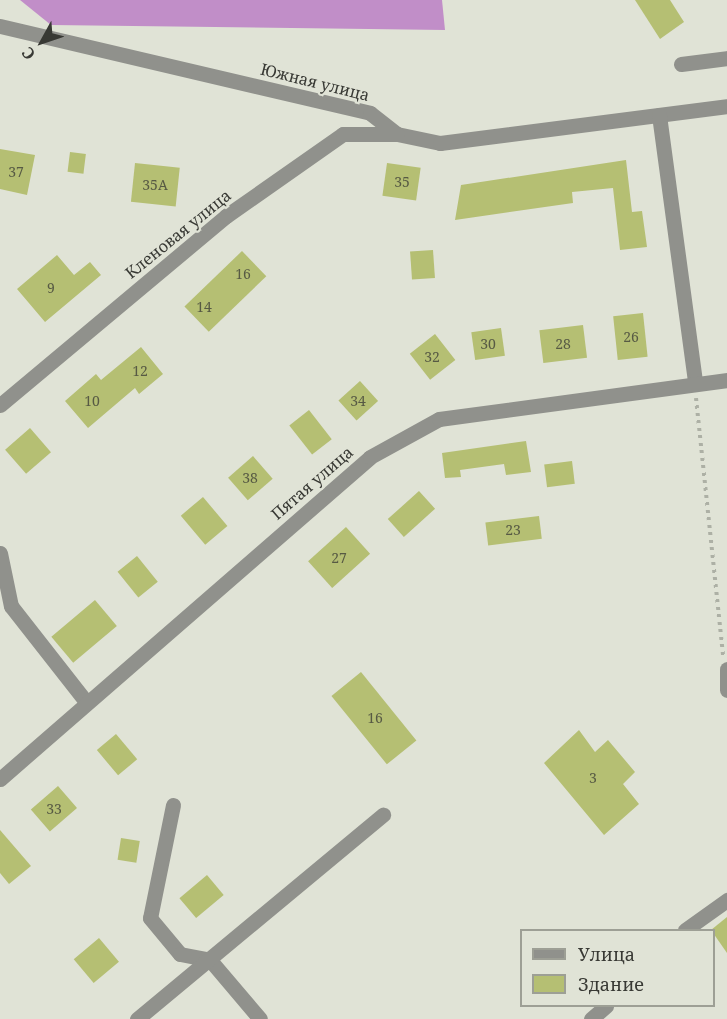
<!DOCTYPE html>
<html>
<head>
<meta charset="utf-8">
<style>
	body { margin:0 }
	#map { position:relative; width:727px; height:1019px; overflow:hidden; background:#e0e3d6; font-family:"Noto Serif",serif }
	div>[style] { position:absolute }
	[style*='--x'] { left:calc(var(--x)*1px); top:calc(var(--y)*1px); width:calc(var(--w)*1px); rotate:calc(var(--a)*1deg) }
	.forest>* { inset:0; background:#c18ec8 }
	.building>* { inset:0; background:#b5bf73; transform-origin:0 0 }
	.path>* { height:4px; margin-top:-2px; transform-origin:0; background:repeating-linear-gradient(90deg,#adb0a5 0 3px,transparent 0 7.5px) }
	.minor>* { height:15px; margin:-7.5px; padding:0 7.5px; transform-origin:7.5px; border-radius:7.5px; background:#90918c }
	span { translate:-50% -50%; white-space:nowrap; text-align:center; line-height:1.15; -webkit-text-stroke:4.5px #e0e3d6; paint-order:stroke }
	.number-label { font-size:14px; color:#575a44 }
	.number-label span { -webkit-text-stroke-width:0 }
	.street-label { font-size:16px; color:#383934 }
	.legend { position:absolute; left:520px; top:929px; width:195px; height:78px; box-sizing:border-box; background:#e0e3d6; border:2px solid #9d9f95; margin:0; padding:8px 10px; list-style:none; font-size:18px; color:#383934 }
	.legend li { display:flex; align-items:center; gap:12px; height:30px }
	.legend b { width:30px; border:2px solid #9d9f95 }
	.north { position:absolute; left:12px; top:12px; width:60px; height:60px; -webkit-text-stroke:4px #e0e3d6; paint-order:stroke; rotate:230deg; font-size:16px; font-weight:700; line-height:24px; text-align:center; color:#383934 }
	.north::after { content:''; display:block; margin:auto; width:21px; height:27px; background:#383934; clip-path:polygon(50% 0,100% 100%,50% 72%,0 100%) }
</style>
</head>
<body>
<div id="map">
	<div class="forest">
		<div style="clip-path:polygon(20px 0,442px 0,445px 30px,51px 25px)"></div>
	</div>
	<div class="building">
		<div style="clip-path:polygon(635px 0,670px 0,684px 22px,660px 39px)"></div>
		<div style="clip-path:polygon(0 149px,35px 155px,27px 195px,0 189px)"></div>
		<div style="left:70px;top:152px;width:16px;height:20px;rotate:7deg"></div>
		<div style="clip-path:polygon(626px 160px,632px 212px,642px 211px,647px 247px,620px 250px,613px 188px,572px 192px,573px 203px,455px 220px,461px 185px)"></div>
		<div style="left:135px;top:163px;width:45px;height:39px;rotate:6deg"></div>
		<div style="left:387px;top:163px;width:34px;height:33px;rotate:8deg"></div>
		<div style="left:433px;top:250px;width:28px;height:23px;rotate:86deg"></div>
		<div style="left:242px;top:251px;width:35px;height:80px;rotate:46deg"></div>
		<div style="clip-path:polygon(57px 255px,74px 275px,90px 262px,101px 275px,45px 322px,17px 289px)"></div>
		<div style="left:643px;top:313px;width:44px;height:30px;rotate:84deg"></div>
		<div style="left:583px;top:325px;width:33px;height:44px;rotate:83deg"></div>
		<div style="left:501px;top:328px;width:28px;height:30px;rotate:82deg"></div>
		<div style="left:435px;top:334px;width:33px;height:32px;rotate:52deg"></div>
		<div style="clip-path:polygon(141px 347px,163px 374px,139px 394px,135px 388px,88px 428px,65px 401px,96px 374px,101px 380px)"></div>
		<div style="left:360px;top:381px;width:27px;height:29px;rotate:48deg"></div>
		<div style="left:309px;top:410px;width:37px;height:25px;rotate:52deg"></div>
		<div style="left:30px;top:428px;width:32px;height:33px;rotate:49deg"></div>
		<div style="clip-path:polygon(526px 441px,531px 472px,506px 475px,504px 464px,460px 470px,461px 477px,445px 478px,442px 453px)"></div>
		<div style="left:253px;top:456px;width:30px;height:33px;rotate:49deg"></div>
		<div style="left:572px;top:461px;width:23px;height:28px;rotate:83deg"></div>
		<div style="left:419px;top:491px;width:24px;height:42px;rotate:48deg"></div>
		<div style="left:203px;top:497px;width:38px;height:29px;rotate:50deg"></div>
		<div style="left:539px;top:516px;width:23px;height:54px;rotate:83deg"></div>
		<div style="left:346px;top:527px;width:36px;height:51px;rotate:48deg"></div>
		<div style="left:137px;top:556px;width:33px;height:25px;rotate:51deg"></div>
		<div style="left:95px;top:600px;width:34px;height:57px;rotate:50deg"></div>
		<div style="left:361px;top:672px;width:88px;height:38px;rotate:51deg"></div>
		<div style="clip-path:polygon(579px 730px,595px 752px,608px 740px,635px 772px,623px 784px,639px 804px,604px 835px,544px 763px)"></div>
		<div style="left:116px;top:734px;width:33px;height:25px;rotate:50deg"></div>
		<div style="left:58px;top:786px;width:29px;height:36px;rotate:49deg"></div>
		<div style="clip-path:polygon(0 830px,31px 866px,9px 884px,0 873px)"></div>
		<div style="left:121px;top:838px;width:19px;height:22px;rotate:9deg"></div>
		<div style="left:207px;top:875px;width:26px;height:36px;rotate:50deg"></div>
		<div style="clip-path:polygon(727px 917px,727px 953px,711px 930px)"></div>
		<div style="left:99px;top:938px;width:31px;height:33px;rotate:50deg"></div>
	</div>
	<div class="path">
		<div style="--x:696;--y:398;--w:259;--a:84"></div>
	</div>
	<div class="minor">
		<div style="--x:0;--y:26;--w:380;--a:13.2"></div>
		<div style="--x:370;--y:113;--w:34;--a:38"></div>
		<div style="--x:397;--y:134;--w:44;--a:11.8"></div>
		<div style="--x:440;--y:143;--w:289;--a:-7.3"></div>
		<div style="--x:681;--y:64;--w:46;--a:-7.4"></div>
		<div style="--x:659;--y:115;--w:270;--a:82.3"></div>
		<div style="--x:0;--y:405;--w:295;--a:-39.9"></div>
		<div style="--x:226;--y:216;--w:143;--a:-35"></div>
		<div style="--x:343;--y:134;--w:54;--a:0"></div>
		<div style="--x:0;--y:553;--w:54;--a:78.3"></div>
		<div style="--x:11;--y:606;--w:123;--a:51.9"></div>
		<div style="--x:727;--y:669;--w:21;--a:90"></div>
		<div style="--x:0;--y:779;--w:490;--a:-41"></div>
		<div style="--x:370;--y:457;--w:79;--a:-28.8"></div>
		<div style="--x:439;--y:419;--w:291;--a:-7.7"></div>
		<div style="--x:173;--y:805;--w:115;--a:101.5"></div>
		<div style="--x:150;--y:918;--w:47;--a:50.2"></div>
		<div style="--x:180;--y:954;--w:31;--a:11"></div>
		<div style="--x:685;--y:930;--w:52;--a:-35.5"></div>
		<div style="--x:210;--y:960;--w:77;--a:49.7"></div>
		<div style="--x:137;--y:1019;--w:320;--a:-39.7"></div>
		<div style="--x:591;--y:1019;--w:20;--a:-41"></div>
	</div>
	<div class="number-label">
		<span style="left:16px;top:172px">37</span>
		<span style="left:402px;top:182px">35</span>
		<span style="left:155px;top:185px">35А</span>
		<span style="left:243px;top:274px">16</span>
		<span style="left:51px;top:288px">9</span>
		<span style="left:204px;top:307px">14</span>
		<span style="left:631px;top:337px">26</span>
		<span style="left:488px;top:344px">30</span>
		<span style="left:563px;top:344px">28</span>
		<span style="left:432px;top:357px">32</span>
		<span style="left:140px;top:371px">12</span>
		<span style="left:92px;top:401px">10</span>
		<span style="left:358px;top:401px">34</span>
		<span style="left:250px;top:478px">38</span>
		<span style="left:513px;top:530px">23</span>
		<span style="left:339px;top:558px">27</span>
		<span style="left:375px;top:718px">16</span>
		<span style="left:593px;top:778px">3</span>
		<span style="left:54px;top:809px">33</span>
	</div>
	<div class="street-label">
		<span style="left:315px;top:82px;rotate:14deg">Южная улица</span>
		<span style="left:178px;top:234px;rotate:-39deg">Кленовая улица</span>
		<span style="left:312px;top:483px;rotate:-41deg">Пятая улица</span>
	</div>
	<ul class="legend">
	<li><b style="height:8px;background:#90918c"></b>Улица</li>
	<li><b style="height:16px;background:#b5bf73"></b>Здание</li>
	</ul>
	<div class="north">С</div>
</div>
</body>
</html>
